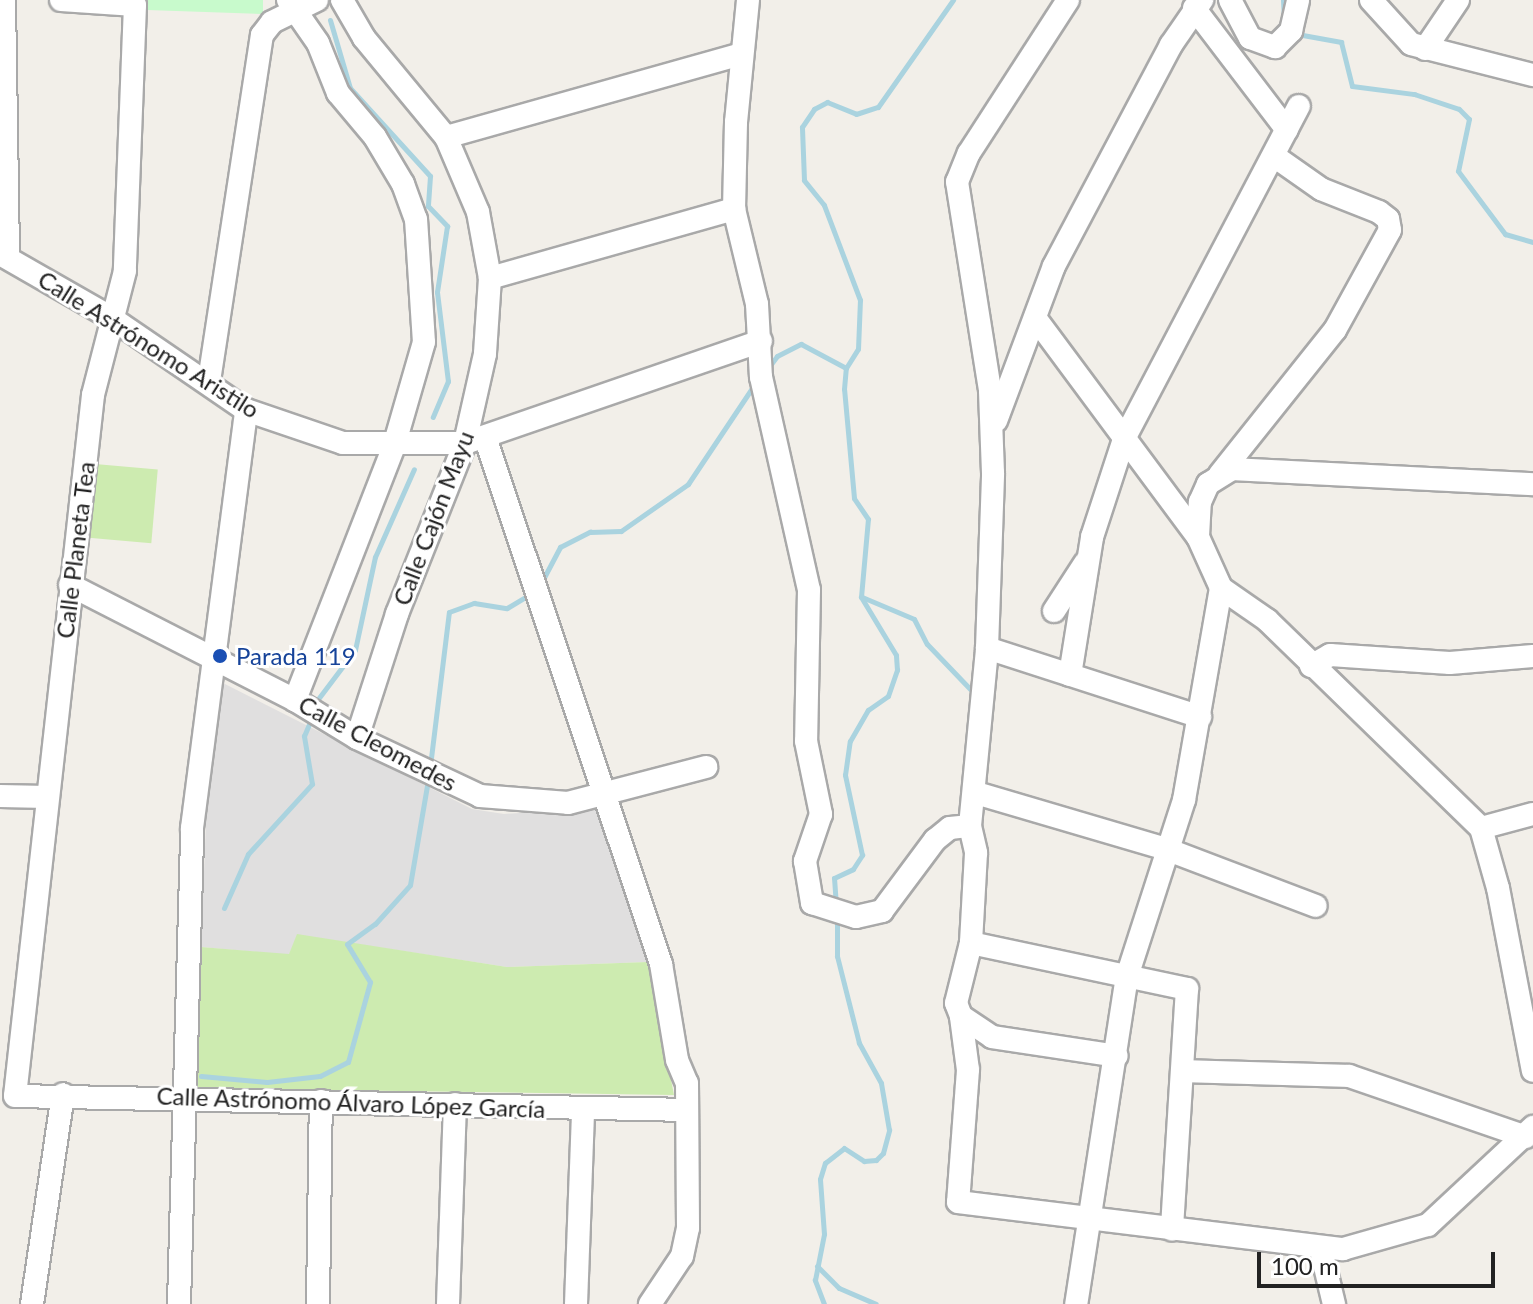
<!DOCTYPE html>
<html>
<head>
<meta charset="utf-8">
<style>
	body { margin:0 }
	#map { position:relative; width:1533px; height:1304px; overflow:hidden; background:#f2efe9; font-family:Lato,sans-serif }
	div>[style] { position:absolute }
	[style*='--x'] { left:calc(var(--x)*1px); top:calc(var(--y)*1px); width:calc(var(--w)*1px); rotate:calc(var(--a)*1deg) }
	.residential>* { inset:0; background:#e0dfdf }
	.grass>* { inset:0; background:#cdebb0; transform-origin:0 0 }
	.park>* { inset:0; background:#c8facc }
	.stream>* { height:5px; margin:-2.5px; padding:0 2.5px; transform-origin:2.5px; border-radius:2.5px; background:#aad3df }
	.roads { filter:drop-shadow(2px 0 #a9a9a9) drop-shadow(-2px 0 #a9a9a9) drop-shadow(0 2px #a9a9a9) drop-shadow(0 -2px #a9a9a9) }
	.minor>* { height:22px; margin:-11px; padding:0 11px; transform-origin:11px; border-radius:11px; background:#fff }
	.dots>* { width:22px; height:22px; translate:-50% -50%; box-sizing:border-box; border:4px solid #fff; border-radius:50% }
	span { translate:-50% -50%; white-space:nowrap; text-align:center; line-height:1.15; -webkit-text-stroke:6px #fff; paint-order:stroke }
	.street-label { font-size:24px; color:#222 }
	.transit-label { font-size:24px; color:#164399 }
	.left { translate:0 -50%; text-align:left }
	.scale { position:absolute; left:1257px; top:1252px; width:238px; height:36px; box-sizing:border-box; border:4px solid #222; border-top:0; padding-left:10px; font-size:24px; line-height:28px; white-space:nowrap; color:#222; -webkit-text-stroke:6px #fff; paint-order:stroke }
</style>
</head>
<body>
<div id="map">
	<div class="residential">
		<div style="clip-path:polygon(223px 683px,472px 809px,504px 814px,598px 808px,648px 962px,507px 967px,298px 935px,289px 955px,201px 947px,206px 822px)"></div>
	</div>
	<div class="grass">
		<div style="left:95px;top:464px;width:63px;height:74px;rotate:5deg"></div>
		<div style="clip-path:polygon(297px 934px,507px 967px,648px 962px,674px 1095px,194px 1088px,201px 947px,289px 954px)"></div>
	</div>
	<div class="park">
		<div style="clip-path:polygon(147px 0,263px 0,263px 14px,147px 10px)"></div>
	</div>
	<div class="stream">
		<div style="--x:1283;--y:0;--w:22;--a:87"></div>
		<div style="--x:330;--y:20;--w:71;--a:73.6"></div>
		<div style="--x:350;--y:88;--w:119;--a:47.7"></div>
		<div style="--x:430;--y:176;--w:30;--a:94"></div>
		<div style="--x:428;--y:206;--w:28;--a:46"></div>
		<div style="--x:447;--y:226;--w:67;--a:98.6"></div>
		<div style="--x:437;--y:292;--w:90;--a:83"></div>
		<div style="--x:448;--y:381;--w:39;--a:113"></div>
		<div style="--x:1297;--y:34;--w:45;--a:10.3"></div>
		<div style="--x:1341;--y:42;--w:45;--a:76"></div>
		<div style="--x:1352;--y:86;--w:63;--a:7.4"></div>
		<div style="--x:1414;--y:94;--w:47;--a:18.4"></div>
		<div style="--x:1459;--y:109;--w:14;--a:45"></div>
		<div style="--x:1469;--y:119;--w:53;--a:101.9"></div>
		<div style="--x:1458;--y:171;--w:79;--a:53.3"></div>
		<div style="--x:1505;--y:234;--w:29;--a:16"></div>
		<div style="--x:768;--y:368;--w:15;--a:-53"></div>
		<div style="--x:777;--y:356;--w:27;--a:-27"></div>
		<div style="--x:801;--y:344;--w:51;--a:28.1"></div>
		<div style="--x:540;--y:585;--w:43;--a:-62.2"></div>
		<div style="--x:560;--y:547;--w:34;--a:-27"></div>
		<div style="--x:590;--y:532;--w:31;--a:-2"></div>
		<div style="--x:621;--y:531;--w:82;--a:-35"></div>
		<div style="--x:688;--y:484;--w:119;--a:-56.3"></div>
		<div style="--x:862;--y:597;--w:56;--a:22.9"></div>
		<div style="--x:914;--y:619;--w:28;--a:63"></div>
		<div style="--x:927;--y:644;--w:62;--a:46.3"></div>
		<div style="--x:318;--y:699;--w:61;--a:-52.9"></div>
		<div style="--x:355;--y:650;--w:95;--a:-77.9"></div>
		<div style="--x:375;--y:557;--w:96;--a:-66.1"></div>
		<div style="--x:430;--y:766;--w:155;--a:-83"></div>
		<div style="--x:449;--y:612;--w:27;--a:-20"></div>
		<div style="--x:474;--y:603;--w:33;--a:9"></div>
		<div style="--x:507;--y:608;--w:27;--a:-31"></div>
		<div style="--x:836;--y:906;--w:28;--a:-94"></div>
		<div style="--x:834;--y:878;--w:21;--a:-25"></div>
		<div style="--x:853;--y:869;--w:17;--a:-57"></div>
		<div style="--x:862;--y:855;--w:82;--a:-102"></div>
		<div style="--x:845;--y:775;--w:34;--a:-82"></div>
		<div style="--x:850;--y:741;--w:36;--a:-60"></div>
		<div style="--x:868;--y:710;--w:24;--a:-35"></div>
		<div style="--x:888;--y:696;--w:28;--a:-71"></div>
		<div style="--x:897;--y:670;--w:15;--a:-94"></div>
		<div style="--x:896;--y:655;--w:68;--a:-121.1"></div>
		<div style="--x:861;--y:597;--w:78;--a:-84.9"></div>
		<div style="--x:868;--y:519;--w:25;--a:-124"></div>
		<div style="--x:854;--y:498;--w:109;--a:-95.2"></div>
		<div style="--x:844;--y:389;--w:21;--a:-85"></div>
		<div style="--x:846;--y:368;--w:22;--a:-58"></div>
		<div style="--x:858;--y:349;--w:49;--a:-87.7"></div>
		<div style="--x:860;--y:300;--w:102;--a:-110.8"></div>
		<div style="--x:824;--y:205;--w:32;--a:-129"></div>
		<div style="--x:804;--y:180;--w:53;--a:-92.2"></div>
		<div style="--x:802;--y:127;--w:22;--a:-56"></div>
		<div style="--x:814;--y:109;--w:15;--a:-28"></div>
		<div style="--x:827;--y:102;--w:31;--a:22"></div>
		<div style="--x:856;--y:114;--w:23;--a:-18"></div>
		<div style="--x:878;--y:107;--w:131;--a:-55"></div>
		<div style="--x:224;--y:908;--w:59;--a:-66"></div>
		<div style="--x:248;--y:854;--w:95;--a:-47.6"></div>
		<div style="--x:312;--y:784;--w:49;--a:-99.5"></div>
		<div style="--x:304;--y:736;--w:13;--a:-67"></div>
		<div style="--x:201;--y:1076;--w:66;--a:5.2"></div>
		<div style="--x:267;--y:1082;--w:53;--a:-6.5"></div>
		<div style="--x:320;--y:1076;--w:31;--a:-27"></div>
		<div style="--x:348;--y:1062;--w:83;--a:-74.6"></div>
		<div style="--x:370;--y:982;--w:44;--a:-121.2"></div>
		<div style="--x:347;--y:944;--w:34;--a:-36"></div>
		<div style="--x:375;--y:924;--w:52;--a:-48.1"></div>
		<div style="--x:410;--y:885;--w:107;--a:-80.3"></div>
		<div style="--x:817;--y:1266;--w:31;--a:45"></div>
		<div style="--x:839;--y:1288;--w:40;--a:23.4"></div>
		<div style="--x:824;--y:1304;--w:26;--a:-111"></div>
		<div style="--x:815;--y:1280;--w:47;--a:-78.9"></div>
		<div style="--x:824;--y:1234;--w:55;--a:-94.2"></div>
		<div style="--x:820;--y:1179;--w:17;--a:-73"></div>
		<div style="--x:825;--y:1163;--w:24;--a:-38"></div>
		<div style="--x:844;--y:1148;--w:24;--a:33"></div>
		<div style="--x:864;--y:1161;--w:12;--a:-5"></div>
		<div style="--x:876;--y:1160;--w:10;--a:-45"></div>
		<div style="--x:883;--y:1153;--w:24;--a:-75"></div>
		<div style="--x:889;--y:1130;--w:48;--a:-99.7"></div>
		<div style="--x:881;--y:1083;--w:46;--a:-118.8"></div>
		<div style="--x:859;--y:1043;--w:90;--a:-104.2"></div>
		<div style="--x:837;--y:956;--w:40;--a:-90"></div>
	</div>
	<div class="roads">
		<div class="minor">
			<div style="--x:4;--y:0;--w:256;--a:89.1"></div>
			<div style="--x:61;--y:0;--w:74;--a:3.9"></div>
			<div style="--x:135;--y:5;--w:266;--a:92.2"></div>
			<div style="--x:125;--y:271;--w:128;--a:104.5"></div>
			<div style="--x:93;--y:395;--w:705;--a:96.35"></div>
			<div style="--x:15;--y:1096;--w:672;--a:1.19"></div>
			<div style="--x:288;--y:0;--w:52;--a:55.1"></div>
			<div style="--x:318;--y:43;--w:54;--a:68.2"></div>
			<div style="--x:338;--y:93;--w:57;--a:49.9"></div>
			<div style="--x:375;--y:137;--w:55;--a:59.2"></div>
			<div style="--x:403;--y:184;--w:37;--a:70"></div>
			<div style="--x:416;--y:219;--w:123;--a:86.3"></div>
			<div style="--x:424;--y:342;--w:108;--a:106.1"></div>
			<div style="--x:394;--y:446;--w:273;--a:111.3"></div>
			<div style="--x:342;--y:0;--w:44;--a:59.9"></div>
			<div style="--x:364;--y:38;--w:129;--a:50.4"></div>
			<div style="--x:446;--y:137;--w:82;--a:66.9"></div>
			<div style="--x:478;--y:212;--w:67;--a:79.7"></div>
			<div style="--x:490;--y:278;--w:76;--a:93.8"></div>
			<div style="--x:485;--y:354;--w:91;--a:102.7"></div>
			<div style="--x:465;--y:443;--w:184;--a:111.7"></div>
			<div style="--x:397;--y:614;--w:130;--a:107.9"></div>
			<div style="--x:748;--y:0;--w:123;--a:95.6"></div>
			<div style="--x:736;--y:122;--w:87;--a:91.3"></div>
			<div style="--x:734;--y:209;--w:98;--a:76.4"></div>
			<div style="--x:757;--y:304;--w:73;--a:86.9"></div>
			<div style="--x:761;--y:377;--w:218;--a:77.3"></div>
			<div style="--x:809;--y:590;--w:151;--a:91.1"></div>
			<div style="--x:806;--y:741;--w:75;--a:78.4"></div>
			<div style="--x:821;--y:814;--w:50;--a:108.8"></div>
			<div style="--x:805;--y:861;--w:43;--a:80.5"></div>
			<div style="--x:812;--y:903;--w:46;--a:17.7"></div>
			<div style="--x:856;--y:917;--w:27;--a:-13"></div>
			<div style="--x:882;--y:911;--w:89;--a:-53.3"></div>
			<div style="--x:935;--y:840;--w:19;--a:-39"></div>
			<div style="--x:950;--y:828;--w:20;--a:-6"></div>
			<div style="--x:970;--y:826;--w:28;--a:77"></div>
			<div style="--x:976;--y:853;--w:90;--a:93.2"></div>
			<div style="--x:971;--y:943;--w:62;--a:104"></div>
			<div style="--x:956;--y:1003;--w:14;--a:69"></div>
			<div style="--x:961;--y:1016;--w:37;--a:34"></div>
			<div style="--x:992;--y:1037;--w:126;--a:8.6"></div>
			<div style="--x:1230;--y:0;--w:43;--a:62.2"></div>
			<div style="--x:1250;--y:38;--w:27;--a:20"></div>
			<div style="--x:1275;--y:47;--w:23;--a:-45"></div>
			<div style="--x:1291;--y:31;--w:32;--a:-77"></div>
			<div style="--x:1371;--y:0;--w:59;--a:47.7"></div>
			<div style="--x:1411;--y:44;--w:126;--a:14.3"></div>
			<div style="--x:1194;--y:8;--w:153;--a:52.7"></div>
			<div style="--x:1425;--y:49;--w:59;--a:-56"></div>
			<div style="--x:446;--y:137;--w:306;--a:-15.7"></div>
			<div style="--x:0;--y:254;--w:127;--a:29.8"></div>
			<div style="--x:110;--y:317;--w:165;--a:34.4"></div>
			<div style="--x:246;--y:410;--w:102;--a:18.8"></div>
			<div style="--x:343;--y:443;--w:122;--a:0"></div>
			<div style="--x:465;--y:443;--w:313;--a:-19"></div>
			<div style="--x:490;--y:278;--w:254;--a:-15.8"></div>
			<div style="--x:1036;--y:319;--w:272;--a:53.4"></div>
			<div style="--x:1198;--y:537;--w:56;--a:65.7"></div>
			<div style="--x:1221;--y:588;--w:215;--a:99.9"></div>
			<div style="--x:1184;--y:800;--w:185;--a:107.9"></div>
			<div style="--x:1127;--y:976;--w:332;--a:98.8"></div>
			<div style="--x:209;--y:381;--w:350;--a:-81.3"></div>
			<div style="--x:262;--y:35;--w:16;--a:-52"></div>
			<div style="--x:272;--y:22;--w:50;--a:-26.1"></div>
			<div style="--x:996;--y:421;--w:165;--a:-69.5"></div>
			<div style="--x:1054;--y:266;--w:250;--a:-62.1"></div>
			<div style="--x:1171;--y:45;--w:55;--a:-55.4"></div>
			<div style="--x:485;--y:437;--w:556;--a:71.53"></div>
			<div style="--x:661;--y:964;--w:97;--a:80.5"></div>
			<div style="--x:677;--y:1060;--w:25;--a:67"></div>
			<div style="--x:687;--y:1083;--w:145;--a:89.6"></div>
			<div style="--x:688;--y:1228;--w:29;--a:102"></div>
			<div style="--x:682;--y:1256;--w:58;--a:123.7"></div>
			<div style="--x:1220;--y:474;--w:184;--a:-51.4"></div>
			<div style="--x:1335;--y:330;--w:114;--a:-61.2"></div>
			<div style="--x:1390;--y:230;--w:11;--a:-100"></div>
			<div style="--x:1388;--y:219;--w:11;--a:-142"></div>
			<div style="--x:1379;--y:212;--w:62;--a:-158.4"></div>
			<div style="--x:1321;--y:189;--w:57;--a:-144.9"></div>
			<div style="--x:1198;--y:537;--w:35;--a:-87"></div>
			<div style="--x:1200;--y:502;--w:20;--a:-66"></div>
			<div style="--x:1208;--y:484;--w:28;--a:-32"></div>
			<div style="--x:1232;--y:469;--w:301;--a:2.9"></div>
			<div style="--x:70;--y:585;--w:253;--a:27.1"></div>
			<div style="--x:295;--y:700;--w:73;--a:31.5"></div>
			<div style="--x:357;--y:738;--w:136;--a:25.2"></div>
			<div style="--x:480;--y:796;--w:88;--a:4.5"></div>
			<div style="--x:568;--y:803;--w:143;--a:-14.6"></div>
			<div style="--x:1221;--y:588;--w:56;--a:34.8"></div>
			<div style="--x:1267;--y:620;--w:298;--a:44.2"></div>
			<div style="--x:1481;--y:828;--w:62;--a:74.2"></div>
			<div style="--x:1498;--y:888;--w:186;--a:79.2"></div>
			<div style="--x:1054;--y:611;--w:57;--a:-57.1"></div>
			<div style="--x:987;--y:648;--w:224;--a:17.9"></div>
			<div style="--x:1311;--y:666;--w:22;--a:-30"></div>
			<div style="--x:1330;--y:655;--w:120;--a:3.8"></div>
			<div style="--x:1450;--y:663;--w:83;--a:-4.8"></div>
			<div style="--x:1070;--y:675;--w:140;--a:-80.9"></div>
			<div style="--x:1092;--y:537;--w:103;--a:-71.9"></div>
			<div style="--x:1124;--y:439;--w:376;--a:-62.3"></div>
			<div style="--x:976;--y:793;--w:198;--a:16.4"></div>
			<div style="--x:1166;--y:849;--w:160;--a:20.8"></div>
			<div style="--x:0;--y:796;--w:47;--a:1.2"></div>
			<div style="--x:970;--y:826;--w:179;--a:-84.5"></div>
			<div style="--x:987;--y:648;--w:175;--a:-88"></div>
			<div style="--x:993;--y:473;--w:83;--a:-92.1"></div>
			<div style="--x:990;--y:390;--w:211;--a:-99"></div>
			<div style="--x:957;--y:182;--w:31;--a:-68"></div>
			<div style="--x:969;--y:153;--w:182;--a:-57.1"></div>
			<div style="--x:1481;--y:828;--w:54;--a:-15.1"></div>
			<div style="--x:971;--y:943;--w:221;--a:12"></div>
			<div style="--x:1187;--y:989;--w:241;--a:93.6"></div>
			<div style="--x:961;--y:1017;--w:53;--a:82.5"></div>
			<div style="--x:968;--y:1070;--w:132;--a:94.3"></div>
			<div style="--x:958;--y:1202;--w:388;--a:7"></div>
			<div style="--x:1343;--y:1249;--w:88;--a:-15.8"></div>
			<div style="--x:1428;--y:1225;--w:144;--a:-43"></div>
			<div style="--x:1183;--y:1071;--w:166;--a:1.7"></div>
			<div style="--x:1349;--y:1076;--w:187;--a:19"></div>
			<div style="--x:1321;--y:1250;--w:56;--a:76.5"></div>
			<div style="--x:32;--y:1304;--w:212;--a:-81.6"></div>
			<div style="--x:179;--y:1304;--w:476;--a:-88.4"></div>
			<div style="--x:192;--y:828;--w:421;--a:-82.6"></div>
			<div style="--x:318;--y:1304;--w:203;--a:-89.2"></div>
			<div style="--x:448;--y:1304;--w:200;--a:-88"></div>
			<div style="--x:576;--y:1304;--w:195;--a:-87.9"></div>
		</div>
	</div>
	<div class="dots">
		<div style="left:220px;top:656px;background:#1a4fb4"></div>
	</div>
	<div class="street-label">
		<span style="left:149px;top:344px;rotate:32deg">Calle Astrónomo Aristilo</span>
		<span style="left:433px;top:518px;rotate:-69deg">Calle Cajón Mayu</span>
		<span style="left:75px;top:550px;rotate:-83deg">Calle Planeta Tea</span>
		<span style="left:378px;top:743px;rotate:28deg">Calle Cleomedes</span>
		<span style="left:351px;top:1102px;rotate:2deg">Calle Astrónomo Álvaro López García</span>
	</div>
	<div class="transit-label">
		<span class="left" style="left:236px;top:656px">Parada 119</span>
	</div>
	<div class="scale">100 m</div>
</div>
</body>
</html>
